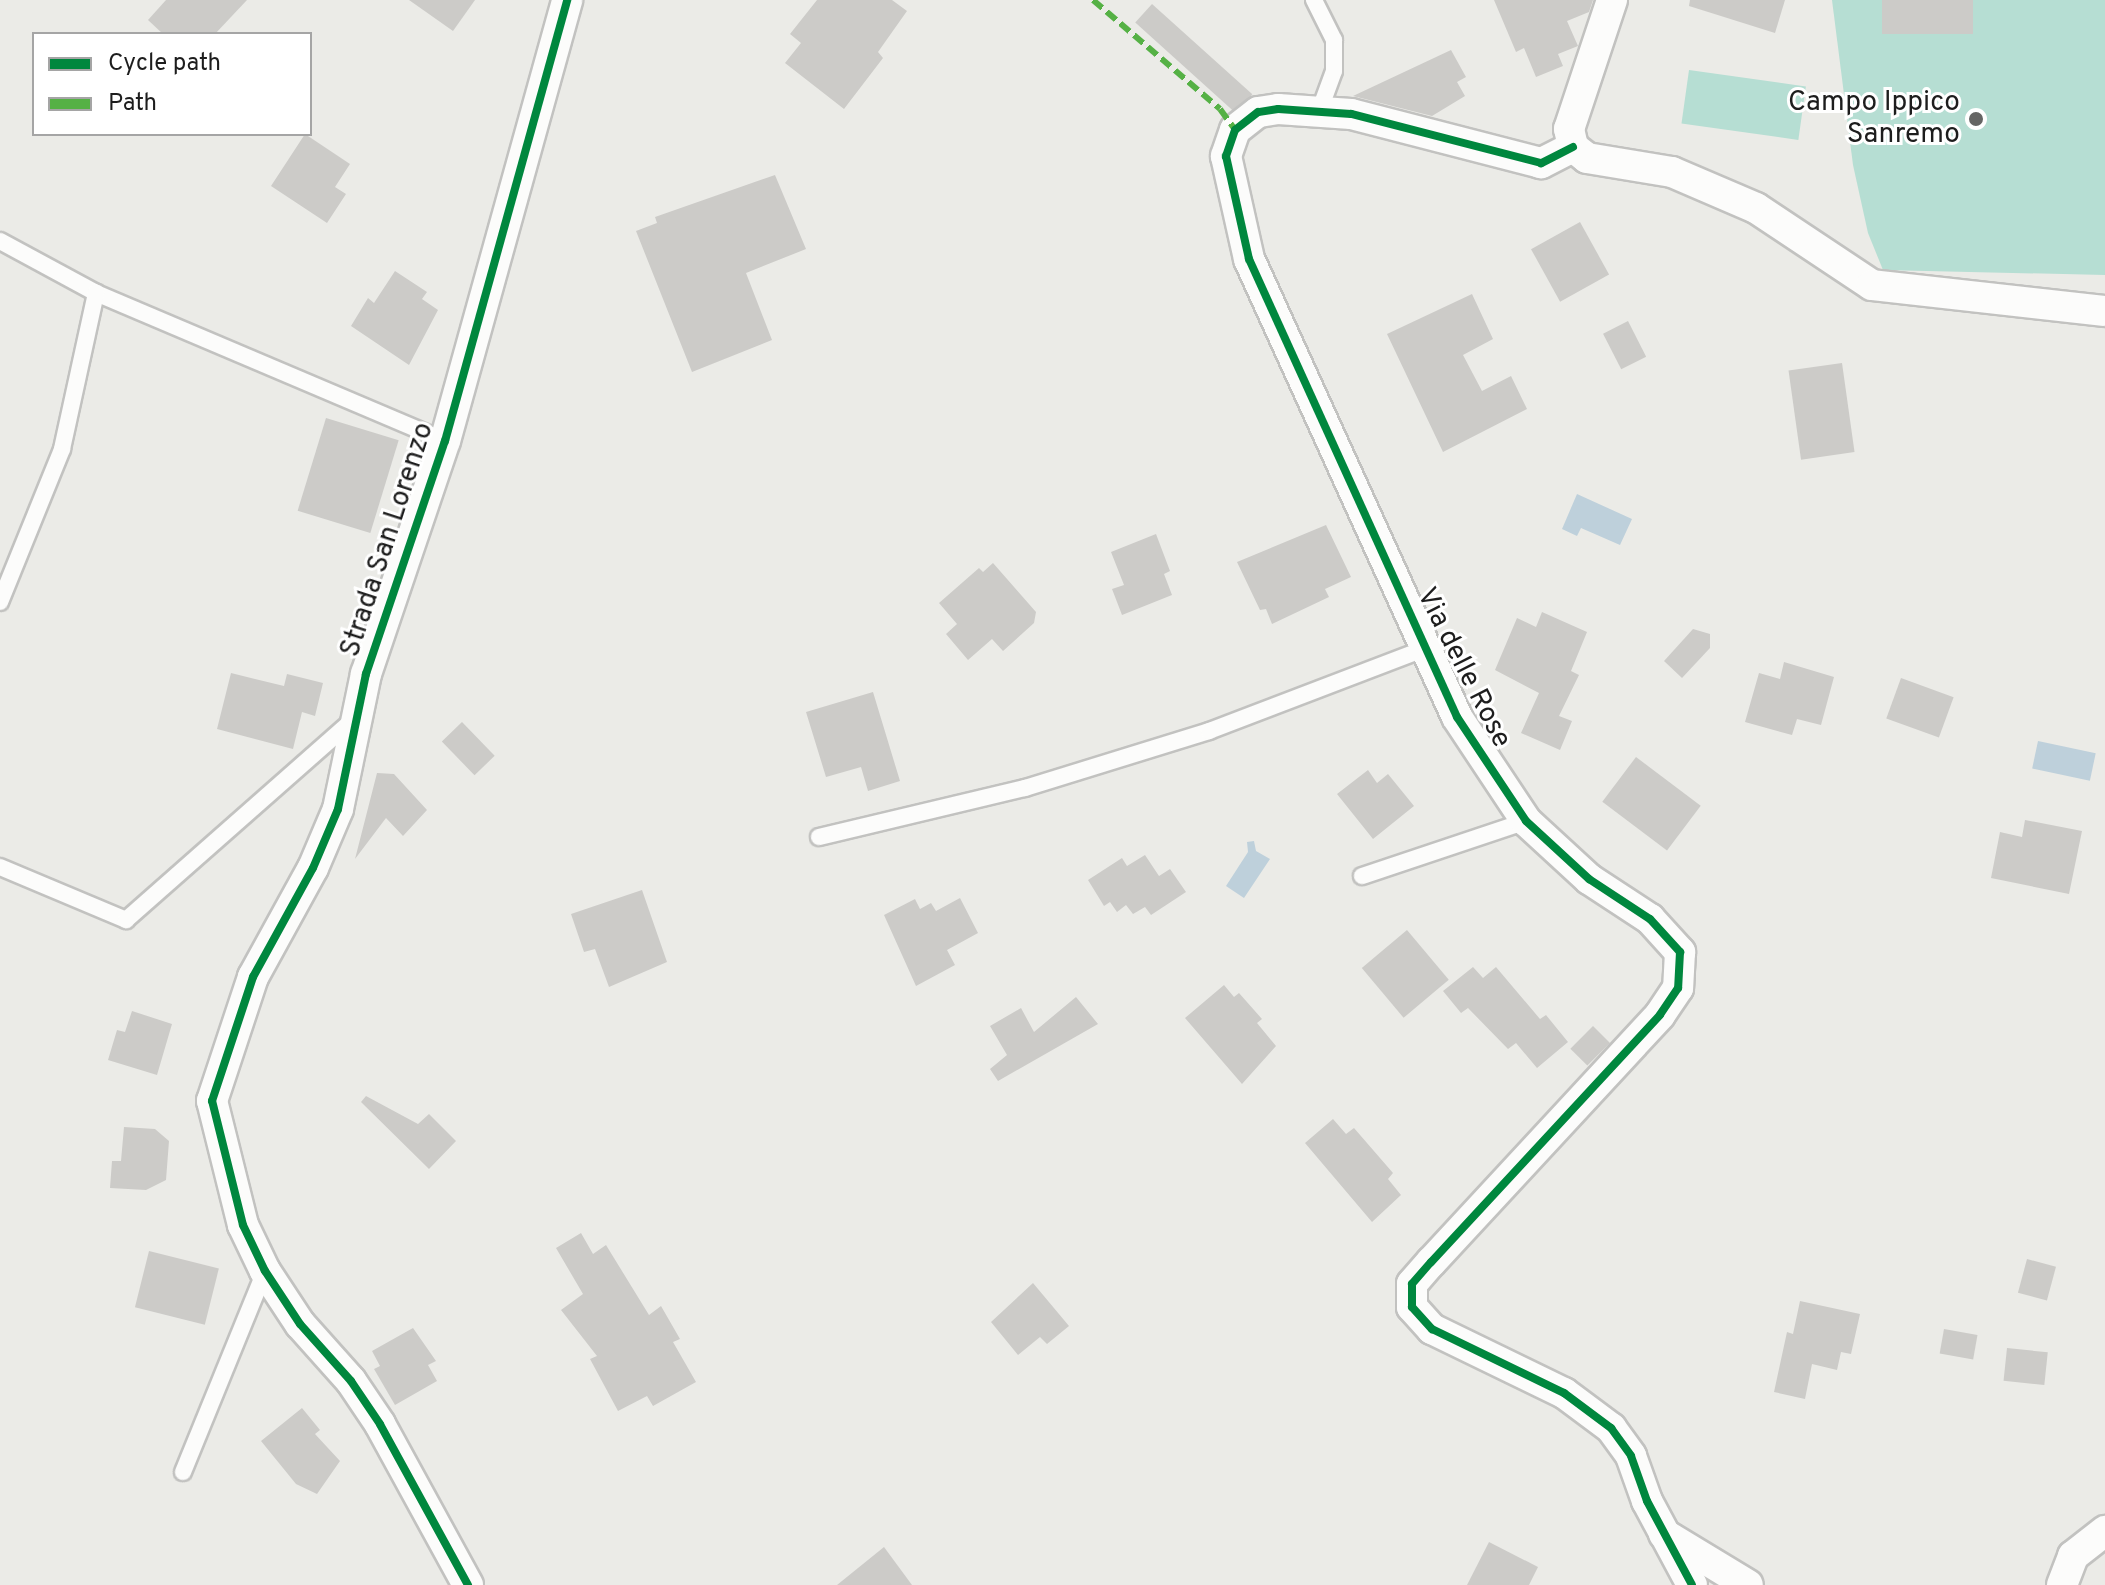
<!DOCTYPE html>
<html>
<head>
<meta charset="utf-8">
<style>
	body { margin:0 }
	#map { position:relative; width:2105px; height:1585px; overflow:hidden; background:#ebebe7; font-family:Overpass,sans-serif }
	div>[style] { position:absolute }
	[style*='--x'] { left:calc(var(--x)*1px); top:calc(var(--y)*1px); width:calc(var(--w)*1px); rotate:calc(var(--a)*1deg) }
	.pitch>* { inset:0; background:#b6ded3; transform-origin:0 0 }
	.water>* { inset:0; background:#bed0db; transform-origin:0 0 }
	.building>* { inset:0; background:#cccbc8; transform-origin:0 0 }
	.roads { filter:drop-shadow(2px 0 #c2c2c0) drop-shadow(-2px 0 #c2c2c0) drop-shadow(0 2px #c2c2c0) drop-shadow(0 -2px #c2c2c0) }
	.lane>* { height:16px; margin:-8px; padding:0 8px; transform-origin:8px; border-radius:8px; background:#fcfcfb }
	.street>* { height:30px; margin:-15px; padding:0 15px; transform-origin:15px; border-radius:15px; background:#fcfcfb }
	.quiet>* { height:6px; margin-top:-3px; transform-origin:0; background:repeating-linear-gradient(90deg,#55b145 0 12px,transparent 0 18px) }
	.cycleway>* { height:8px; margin:-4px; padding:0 4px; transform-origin:4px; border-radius:4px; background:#00873e }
	.dots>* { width:22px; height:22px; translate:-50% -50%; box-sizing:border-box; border:4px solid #fff; border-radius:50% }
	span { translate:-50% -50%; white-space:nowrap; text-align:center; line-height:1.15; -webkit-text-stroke:6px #fff; paint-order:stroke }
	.poi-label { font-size:28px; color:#1d1d1d }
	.right { translate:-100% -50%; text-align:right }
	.street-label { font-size:28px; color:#1d1d1d }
	.legend { position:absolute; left:32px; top:32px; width:280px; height:104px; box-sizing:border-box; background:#fff; border:2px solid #a5a5a5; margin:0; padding:10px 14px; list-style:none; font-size:24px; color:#1d1d1d }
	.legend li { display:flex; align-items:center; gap:16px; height:40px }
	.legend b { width:40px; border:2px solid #a5a5a5 }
</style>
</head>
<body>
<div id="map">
	<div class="pitch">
		<div style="clip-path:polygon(1832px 0,2105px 0,2105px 275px,1883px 270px,1868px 233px,1853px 165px)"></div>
		<div style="left:1689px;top:70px;width:118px;height:54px;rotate:8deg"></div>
	</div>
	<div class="water">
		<div style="clip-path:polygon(1577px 494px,1632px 519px,1620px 545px,1581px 528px,1577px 536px,1562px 529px)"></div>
		<div style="left:2038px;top:741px;width:59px;height:28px;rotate:12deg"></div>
		<div style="clip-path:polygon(1254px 841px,1256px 851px,1270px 859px,1244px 898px,1226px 886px,1248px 852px,1247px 842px)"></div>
	</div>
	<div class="building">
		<div style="clip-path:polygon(166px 0,247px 0,215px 34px,163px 34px,148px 20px)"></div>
		<div style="clip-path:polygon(409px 0,475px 0,453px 31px)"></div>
		<div style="clip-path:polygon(817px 0,892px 0,907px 11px,878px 52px,883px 58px,844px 109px,785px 63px,801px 43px,790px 34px)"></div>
		<div style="clip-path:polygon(1494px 0,1593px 0,1589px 12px,1567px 21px,1578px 46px,1558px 54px,1563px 66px,1536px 77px,1524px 48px,1516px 52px)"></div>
		<div style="clip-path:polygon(1690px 0,1785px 0,1775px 33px,1689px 6px)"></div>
		<div style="left:1882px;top:0;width:91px;height:34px"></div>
		<div style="left:1152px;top:4px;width:135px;height:25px;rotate:42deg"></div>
		<div style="clip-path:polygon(1451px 50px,1466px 77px,1457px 82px,1465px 96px,1432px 116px,1353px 96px)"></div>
		<div style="clip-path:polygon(305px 134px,350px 164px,335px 187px,346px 194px,327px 223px,271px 186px)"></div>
		<div style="clip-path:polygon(775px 175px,806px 249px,746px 273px,772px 340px,692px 372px,636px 231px,657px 223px,655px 217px)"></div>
		<div style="left:1580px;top:222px;width:60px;height:56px;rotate:61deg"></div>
		<div style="clip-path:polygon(395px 271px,427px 292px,422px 299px,438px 310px,409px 365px,351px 326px,368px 298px,374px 303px)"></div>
		<div style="clip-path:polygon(1472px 294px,1493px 339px,1463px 355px,1482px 391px,1511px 376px,1527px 409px,1443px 452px,1387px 334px)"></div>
		<div style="left:1628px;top:321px;width:40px;height:28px;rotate:63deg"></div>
		<div style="left:1842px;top:363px;width:90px;height:54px;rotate:82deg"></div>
		<div style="left:326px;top:418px;width:76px;height:97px;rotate:17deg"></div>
		<div style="clip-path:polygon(1326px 525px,1351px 577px,1325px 589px,1329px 597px,1272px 624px,1266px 609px,1260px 610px,1237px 562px)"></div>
		<div style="clip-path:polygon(1156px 534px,1170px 571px,1164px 574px,1172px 595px,1122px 615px,1112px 589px,1124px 585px,1111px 552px)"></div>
		<div style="clip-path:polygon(993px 563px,1036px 612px,1034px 623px,1003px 651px,992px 639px,968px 660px,946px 634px,957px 624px,939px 603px,979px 568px,983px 572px)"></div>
		<div style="clip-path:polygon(1542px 612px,1587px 632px,1571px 671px,1579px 675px,1559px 716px,1572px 721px,1560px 750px,1521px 733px,1539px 693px,1495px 670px,1517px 618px,1536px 627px)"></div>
		<div style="clip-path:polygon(1693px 629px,1710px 634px,1710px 648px,1682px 678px,1664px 661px)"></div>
		<div style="clip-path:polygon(1784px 662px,1834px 677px,1821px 725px,1797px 719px,1792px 735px,1745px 722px,1759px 673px,1780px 679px)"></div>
		<div style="clip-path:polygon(231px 673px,284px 686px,287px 674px,323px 683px,315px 716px,302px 712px,293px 749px,217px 729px)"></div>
		<div style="left:1901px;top:678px;width:56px;height:43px;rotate:20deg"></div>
		<div style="clip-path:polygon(873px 692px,900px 781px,868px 791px,861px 767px,826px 777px,806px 712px)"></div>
		<div style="left:462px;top:722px;width:47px;height:28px;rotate:46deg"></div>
		<div style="left:1636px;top:757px;width:81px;height:56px;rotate:37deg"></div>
		<div style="clip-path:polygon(1368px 770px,1377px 783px,1388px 774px,1414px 806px,1373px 839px,1337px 794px)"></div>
		<div style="clip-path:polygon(377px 773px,394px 774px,427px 810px,403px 836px,386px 818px,355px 859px)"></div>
		<div style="clip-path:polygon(2025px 820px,2082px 831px,2069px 894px,1991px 878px,2000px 832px,2022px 837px)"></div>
		<div style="clip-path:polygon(1145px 855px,1159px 876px,1170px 869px,1186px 892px,1151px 915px,1145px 907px,1133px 914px,1126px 905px,1117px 912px,1110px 902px,1104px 906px,1088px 880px,1122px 858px,1127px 866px)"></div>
		<div style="clip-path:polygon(642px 890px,667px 962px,609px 987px,595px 949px,584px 952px,571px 914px)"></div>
		<div style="clip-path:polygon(960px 898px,978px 933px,947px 950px,955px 965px,916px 986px,884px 915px,915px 899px,920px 909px,931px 903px,936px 911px)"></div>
		<div style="left:1407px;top:930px;width:65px;height:59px;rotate:50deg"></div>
		<div style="clip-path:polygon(1473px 967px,1483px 978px,1496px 967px,1540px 1019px,1546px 1015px,1568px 1042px,1537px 1068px,1516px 1043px,1508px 1049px,1468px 1008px,1461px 1013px,1443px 991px)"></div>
		<div style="clip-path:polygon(1224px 985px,1234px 997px,1239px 993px,1262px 1019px,1257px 1023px,1276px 1046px,1242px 1084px,1185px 1018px)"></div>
		<div style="clip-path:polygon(1076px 997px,1098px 1024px,998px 1081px,990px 1069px,1007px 1055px,990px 1026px,1021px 1008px,1034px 1032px)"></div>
		<div style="clip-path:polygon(132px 1011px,172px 1024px,157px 1075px,108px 1060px,117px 1030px,125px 1032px)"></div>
		<div style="left:1593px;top:1026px;width:24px;height:32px;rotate:45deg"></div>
		<div style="clip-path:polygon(366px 1096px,418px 1124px,429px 1114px,456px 1141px,429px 1169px,361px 1102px)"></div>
		<div style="clip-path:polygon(1333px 1119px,1346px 1134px,1354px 1128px,1393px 1173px,1388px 1179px,1401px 1195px,1372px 1222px,1305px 1143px)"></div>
		<div style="clip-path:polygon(124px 1127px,155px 1129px,169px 1141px,166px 1180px,146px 1190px,110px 1188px,112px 1161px,121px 1161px)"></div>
		<div style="clip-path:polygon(581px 1233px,593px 1254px,606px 1245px,649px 1315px,661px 1306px,680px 1339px,673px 1342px,696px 1382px,653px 1406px,647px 1396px,618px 1411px,590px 1359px,597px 1356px,561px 1310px,583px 1294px,556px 1248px)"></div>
		<div style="left:149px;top:1251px;width:72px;height:58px;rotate:14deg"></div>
		<div style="left:2027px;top:1259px;width:30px;height:35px;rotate:15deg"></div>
		<div style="clip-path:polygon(1033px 1283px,1069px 1326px,1047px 1344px,1040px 1337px,1018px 1355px,991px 1322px)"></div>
		<div style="clip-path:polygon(1800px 1301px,1860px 1314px,1851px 1354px,1841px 1352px,1837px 1370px,1812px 1364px,1805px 1399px,1774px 1392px,1787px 1332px,1793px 1334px)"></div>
		<div style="clip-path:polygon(413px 1328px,436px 1361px,428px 1365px,437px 1381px,395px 1405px,374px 1369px,380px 1366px,372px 1351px)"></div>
		<div style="left:1944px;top:1329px;width:34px;height:25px;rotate:10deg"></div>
		<div style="left:2007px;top:1348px;width:41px;height:33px;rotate:6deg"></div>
		<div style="clip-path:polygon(302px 1408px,320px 1430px,315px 1434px,340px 1461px,317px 1494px,296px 1484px,261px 1441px)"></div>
		<div style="clip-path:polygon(1489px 1542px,1538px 1567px,1529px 1585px,1467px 1585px)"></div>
		<div style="clip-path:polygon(884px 1547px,912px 1585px,837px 1585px)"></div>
	</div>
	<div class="roads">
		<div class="lane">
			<div style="--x:1314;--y:0;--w:45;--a:63.4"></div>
			<div style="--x:1334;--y:40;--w:31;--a:90"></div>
			<div style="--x:1334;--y:71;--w:44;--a:110.1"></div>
			<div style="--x:0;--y:241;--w:109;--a:28.4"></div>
			<div style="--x:96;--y:293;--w:379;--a:23"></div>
			<div style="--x:0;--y:602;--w:165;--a:-67.9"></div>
			<div style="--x:62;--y:449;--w:160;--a:-77.7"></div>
			<div style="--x:819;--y:837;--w:212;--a:-13.4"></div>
			<div style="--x:1025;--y:788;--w:193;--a:-17.2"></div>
			<div style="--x:1209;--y:731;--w:232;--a:-20.9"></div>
			<div style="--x:0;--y:867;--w:137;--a:22.8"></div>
			<div style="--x:126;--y:920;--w:305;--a:-41.4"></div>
			<div style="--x:1362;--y:876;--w:173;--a:-18.5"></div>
			<div style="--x:183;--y:1472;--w:217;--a:-67.8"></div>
		</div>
		<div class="street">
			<div style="--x:1612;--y:0;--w:136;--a:108.4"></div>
			<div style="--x:1569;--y:129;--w:18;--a:77"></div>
			<div style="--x:1573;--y:147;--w:18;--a:38"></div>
			<div style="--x:1587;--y:158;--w:86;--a:9.4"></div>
			<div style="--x:1672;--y:172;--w:91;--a:23.2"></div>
			<div style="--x:1756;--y:208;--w:139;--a:33.6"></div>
			<div style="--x:1872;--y:285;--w:234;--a:6.4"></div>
			<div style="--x:1573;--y:147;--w:36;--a:153"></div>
			<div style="--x:1541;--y:163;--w:196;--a:-165.5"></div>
			<div style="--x:1351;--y:114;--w:73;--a:-176.1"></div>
			<div style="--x:1278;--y:109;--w:20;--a:171"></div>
			<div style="--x:1258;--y:112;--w:29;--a:142"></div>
			<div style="--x:1235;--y:130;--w:28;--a:109"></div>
			<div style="--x:1226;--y:156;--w:106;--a:77.4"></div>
			<div style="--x:1249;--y:259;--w:503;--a:65.57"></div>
			<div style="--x:1457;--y:717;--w:125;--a:56.4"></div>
			<div style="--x:1526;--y:821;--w:86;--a:42.6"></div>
			<div style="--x:1589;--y:879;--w:73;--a:33.3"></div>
			<div style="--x:1650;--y:919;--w:45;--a:47.7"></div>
			<div style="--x:1680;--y:952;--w:36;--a:93"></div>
			<div style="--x:1678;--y:988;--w:32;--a:124"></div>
			<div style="--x:1660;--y:1015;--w:337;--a:132.8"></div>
			<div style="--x:1431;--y:1262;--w:29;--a:131"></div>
			<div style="--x:1412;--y:1284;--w:23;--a:90"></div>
			<div style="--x:1412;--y:1307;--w:30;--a:48"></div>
			<div style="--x:1432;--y:1329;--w:147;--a:25.9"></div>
			<div style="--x:1564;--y:1393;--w:59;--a:36.7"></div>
			<div style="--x:1611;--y:1428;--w:34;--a:54"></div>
			<div style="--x:1631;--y:1456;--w:48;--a:70.4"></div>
			<div style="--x:1647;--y:1501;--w:95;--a:61.8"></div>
			<div style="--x:1664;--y:1534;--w:98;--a:31.3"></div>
			<div style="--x:468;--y:1585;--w:183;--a:-118.7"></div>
			<div style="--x:380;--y:1424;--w:52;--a:-124"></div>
			<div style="--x:351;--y:1381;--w:76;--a:-131.8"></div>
			<div style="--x:300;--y:1324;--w:64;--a:-123.4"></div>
			<div style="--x:265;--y:1271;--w:51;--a:-115.6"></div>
			<div style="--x:243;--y:1225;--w:128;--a:-104"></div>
			<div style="--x:212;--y:1101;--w:131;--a:-71.7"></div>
			<div style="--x:253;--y:977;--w:124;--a:-61.2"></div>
			<div style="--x:313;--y:868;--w:64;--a:-67"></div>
			<div style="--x:338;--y:809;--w:138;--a:-78.3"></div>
			<div style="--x:366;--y:674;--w:246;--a:-71.3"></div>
			<div style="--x:445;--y:441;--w:458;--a:-74.5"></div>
			<div style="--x:2062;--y:1585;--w:31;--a:-69"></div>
			<div style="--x:2073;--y:1556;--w:41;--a:-38"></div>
		</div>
	</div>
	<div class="quiet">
		<div style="--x:1093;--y:0;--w:167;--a:40.6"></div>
		<div style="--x:1220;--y:109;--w:26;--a:54"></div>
	</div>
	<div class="cycleway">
		<div style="--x:1573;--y:147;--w:36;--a:153"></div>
		<div style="--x:1541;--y:163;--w:196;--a:-165.5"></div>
		<div style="--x:1351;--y:114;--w:73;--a:-176.1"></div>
		<div style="--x:1278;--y:109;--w:20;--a:171"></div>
		<div style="--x:1258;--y:112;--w:29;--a:142"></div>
		<div style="--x:1235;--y:130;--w:28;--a:109"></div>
		<div style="--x:1226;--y:156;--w:106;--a:77.4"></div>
		<div style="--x:1249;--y:259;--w:503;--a:65.57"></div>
		<div style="--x:1457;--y:717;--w:125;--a:56.4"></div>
		<div style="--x:1526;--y:821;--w:86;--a:42.6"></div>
		<div style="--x:1589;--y:879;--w:73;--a:33.3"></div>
		<div style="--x:1650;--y:919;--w:45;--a:47.7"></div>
		<div style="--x:1680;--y:952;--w:36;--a:93"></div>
		<div style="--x:1678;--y:988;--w:32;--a:124"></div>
		<div style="--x:1660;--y:1015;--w:337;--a:132.8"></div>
		<div style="--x:1431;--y:1262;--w:29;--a:131"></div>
		<div style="--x:1412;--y:1284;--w:23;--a:90"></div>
		<div style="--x:1412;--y:1307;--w:30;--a:48"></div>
		<div style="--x:1432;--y:1329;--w:147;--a:25.9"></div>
		<div style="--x:1564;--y:1393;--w:59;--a:36.7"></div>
		<div style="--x:1611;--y:1428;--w:34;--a:54"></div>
		<div style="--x:1631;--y:1456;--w:48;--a:70.4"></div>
		<div style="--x:1647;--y:1501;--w:95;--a:61.8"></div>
		<div style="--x:468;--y:1585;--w:183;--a:-118.7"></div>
		<div style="--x:380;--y:1424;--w:52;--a:-124"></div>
		<div style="--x:351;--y:1381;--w:76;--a:-131.8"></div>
		<div style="--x:300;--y:1324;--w:64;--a:-123.4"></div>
		<div style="--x:265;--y:1271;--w:51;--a:-115.6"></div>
		<div style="--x:243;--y:1225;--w:128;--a:-104"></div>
		<div style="--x:212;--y:1101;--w:131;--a:-71.7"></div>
		<div style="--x:253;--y:977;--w:124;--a:-61.2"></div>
		<div style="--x:313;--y:868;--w:64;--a:-67"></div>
		<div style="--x:338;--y:809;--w:138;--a:-78.3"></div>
		<div style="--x:366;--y:674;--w:246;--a:-71.3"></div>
		<div style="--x:445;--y:441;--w:458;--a:-74.5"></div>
	</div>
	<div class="dots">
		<div style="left:1976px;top:119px;background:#656564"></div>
	</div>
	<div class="poi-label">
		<span class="right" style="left:1960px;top:119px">Campo Ippico<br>Sanremo</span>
	</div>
	<div class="street-label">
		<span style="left:388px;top:540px;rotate:-72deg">Strada San Lorenzo</span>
		<span style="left:1463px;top:668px;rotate:63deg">Via delle Rose</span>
	</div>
	<ul class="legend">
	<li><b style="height:10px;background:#00873e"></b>Cycle path</li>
	<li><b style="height:10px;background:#55b145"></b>Path</li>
	</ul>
</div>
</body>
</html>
